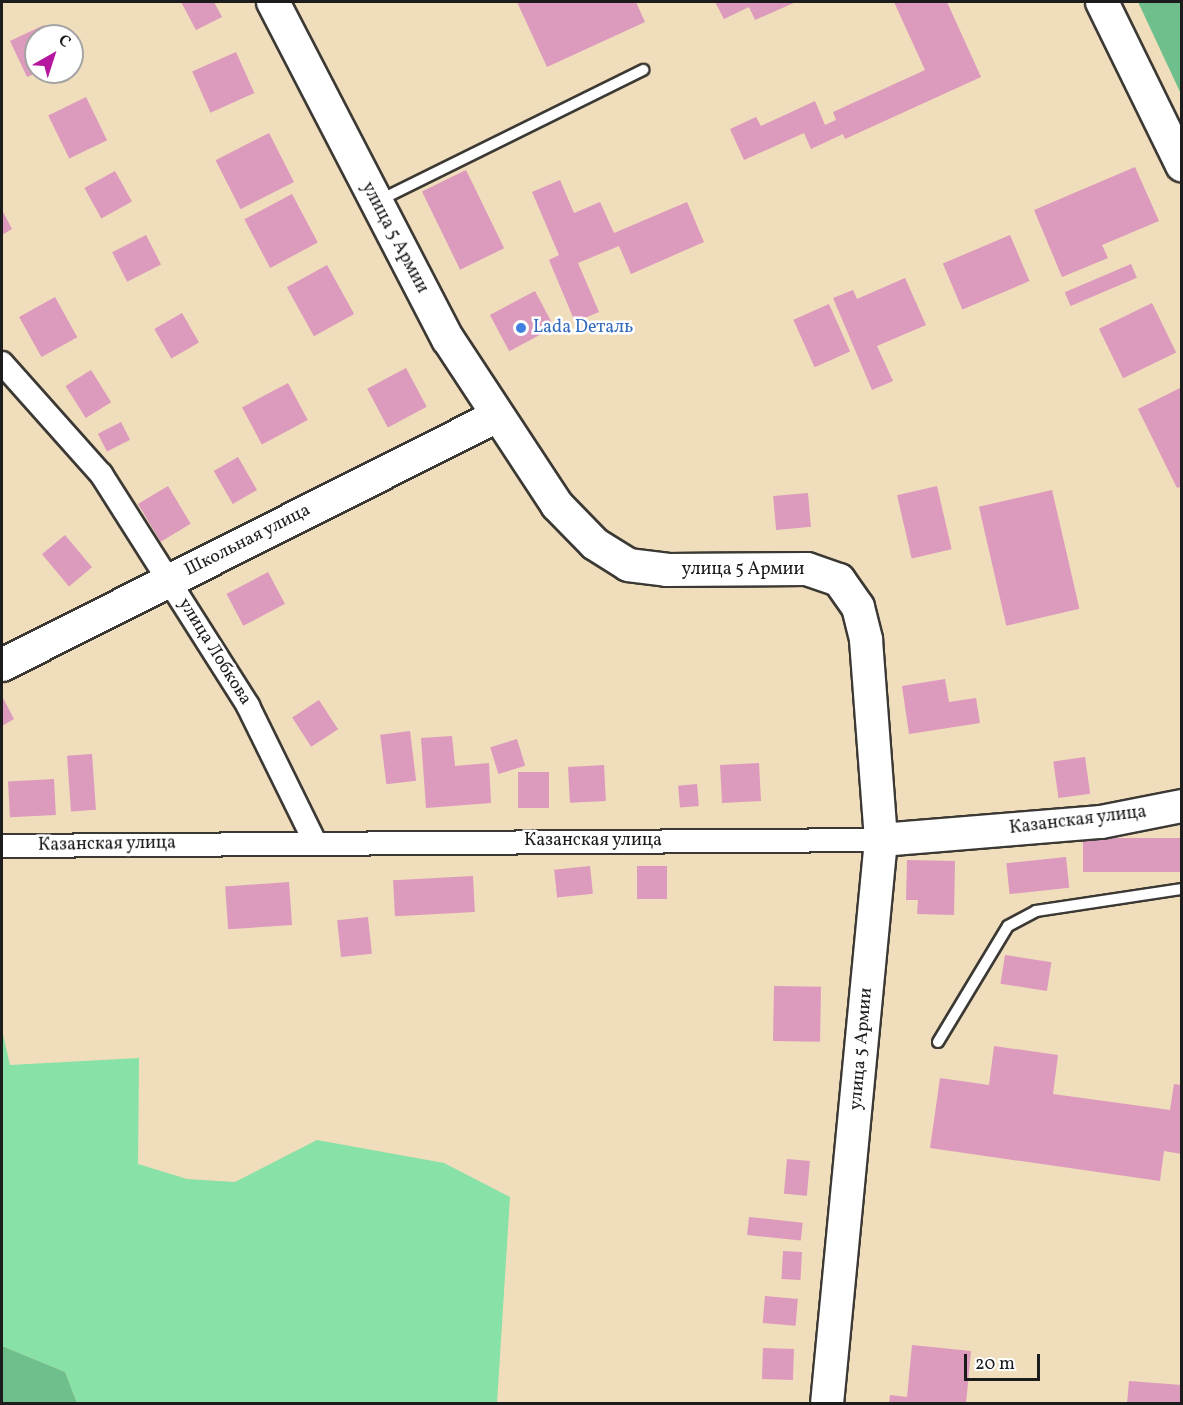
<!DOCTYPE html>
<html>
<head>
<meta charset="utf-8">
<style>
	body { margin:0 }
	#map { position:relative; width:1183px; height:1405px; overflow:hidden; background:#f0ddbc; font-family:Vollkorn,serif }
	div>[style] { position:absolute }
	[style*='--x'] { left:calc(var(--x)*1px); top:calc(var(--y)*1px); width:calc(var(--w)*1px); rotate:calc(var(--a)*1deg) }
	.green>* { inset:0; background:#88e1a6 }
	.forest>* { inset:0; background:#6ebf8b }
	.building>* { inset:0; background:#dc9abd; transform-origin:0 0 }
	.roads { filter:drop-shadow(2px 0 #3c3934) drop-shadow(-2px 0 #3c3934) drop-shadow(0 2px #3c3934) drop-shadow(0 -2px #3c3934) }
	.lane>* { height:10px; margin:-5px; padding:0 5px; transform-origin:5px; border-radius:5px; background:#fff }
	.street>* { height:22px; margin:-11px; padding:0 11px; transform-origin:11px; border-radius:11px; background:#fff }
	.secondary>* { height:32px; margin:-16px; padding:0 16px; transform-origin:16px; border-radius:16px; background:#fff }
	.dots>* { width:16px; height:16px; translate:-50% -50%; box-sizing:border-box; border:3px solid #fff; border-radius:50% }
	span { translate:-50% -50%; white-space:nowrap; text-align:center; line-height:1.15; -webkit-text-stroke:5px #fff; paint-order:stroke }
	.street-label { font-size:18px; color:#1c1c1c }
	.shop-label { font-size:18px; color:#366cbe }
	.left { translate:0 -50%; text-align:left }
	.frame { position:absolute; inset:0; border:3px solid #1c1c1c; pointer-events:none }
	.north { position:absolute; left:24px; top:24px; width:60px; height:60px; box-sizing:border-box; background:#fff; border:2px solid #a4a4a4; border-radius:50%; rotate:39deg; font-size:16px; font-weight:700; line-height:24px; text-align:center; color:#1c1c1c }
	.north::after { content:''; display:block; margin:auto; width:21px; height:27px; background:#b5179e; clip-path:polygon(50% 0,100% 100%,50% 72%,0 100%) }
	.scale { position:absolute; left:964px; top:1354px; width:76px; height:27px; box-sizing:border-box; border:3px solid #1c1c1c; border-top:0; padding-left:8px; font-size:18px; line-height:21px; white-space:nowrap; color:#1c1c1c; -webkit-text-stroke:4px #fff; paint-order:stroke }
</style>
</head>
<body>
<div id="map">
	<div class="green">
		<div style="clip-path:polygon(2px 1030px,10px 1065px,139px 1058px,138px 1164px,187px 1179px,235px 1182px,317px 1140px,444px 1163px,510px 1197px,497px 1403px,77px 1403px,65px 1372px,2px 1346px)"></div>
	</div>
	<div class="forest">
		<div style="clip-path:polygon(1138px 2px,1181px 2px,1181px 94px)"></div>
		<div style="clip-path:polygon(2px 1346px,65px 1372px,77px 1403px,2px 1403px)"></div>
	</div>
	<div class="building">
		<div style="clip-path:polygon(181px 2px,214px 2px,222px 17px,196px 30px)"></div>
		<div style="clip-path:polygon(517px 2px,636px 2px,645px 22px,547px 67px)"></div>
		<div style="clip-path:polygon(715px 2px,796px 2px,755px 20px,749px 7px,724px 19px)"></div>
		<div style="clip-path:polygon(894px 2px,947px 2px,981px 77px,845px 139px,843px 134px,811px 149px,804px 133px,744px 160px,730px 129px,756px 117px,761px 126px,815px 101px,825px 125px,836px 120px,833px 112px,925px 70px)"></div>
		<div style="clip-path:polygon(44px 25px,50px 36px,36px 36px,36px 73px,27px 77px,10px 41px)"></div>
		<div style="left:236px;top:52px;width:45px;height:48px;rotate:66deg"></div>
		<div style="left:86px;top:97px;width:48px;height:42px;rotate:64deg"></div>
		<div style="left:269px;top:133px;width:55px;height:60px;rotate:63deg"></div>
		<div style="clip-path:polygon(1135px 167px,1159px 221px,1102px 245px,1108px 258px,1062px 277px,1034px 210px)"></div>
		<div style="left:466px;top:170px;width:87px;height:49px;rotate:64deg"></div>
		<div style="left:115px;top:171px;width:35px;height:35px;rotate:61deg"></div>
		<div style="clip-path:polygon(560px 180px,574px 213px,600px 202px,614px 233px,687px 202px,704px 242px,631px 274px,619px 246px,578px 263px,599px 312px,575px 322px,549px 260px,559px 255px,532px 192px)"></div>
		<div style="left:292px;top:194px;width:55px;height:54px;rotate:62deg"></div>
		<div style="clip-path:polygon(2px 210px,12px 229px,2px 235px)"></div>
		<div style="left:146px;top:235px;width:33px;height:38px;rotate:63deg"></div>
		<div style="left:1010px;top:235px;width:50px;height:73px;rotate:67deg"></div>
		<div style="left:1131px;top:264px;width:15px;height:72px;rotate:67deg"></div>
		<div style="left:327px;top:265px;width:56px;height:46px;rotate:61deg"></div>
		<div style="clip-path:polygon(905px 278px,926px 325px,877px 346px,893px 381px,872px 390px,833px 298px,853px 290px,857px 299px)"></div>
		<div style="left:535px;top:291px;width:41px;height:51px;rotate:62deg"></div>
		<div style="left:55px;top:297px;width:46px;height:41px;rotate:61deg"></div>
		<div style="left:1152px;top:303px;width:55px;height:59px;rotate:64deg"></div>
		<div style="left:829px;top:304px;width:52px;height:39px;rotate:66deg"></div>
		<div style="left:182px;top:313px;width:34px;height:32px;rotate:60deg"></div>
		<div style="left:406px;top:368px;width:44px;height:44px;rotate:62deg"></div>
		<div style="left:91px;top:370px;width:38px;height:30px;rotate:58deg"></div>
		<div style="left:288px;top:383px;width:42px;height:52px;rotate:62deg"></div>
		<div style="clip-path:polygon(1180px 388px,1182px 486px,1177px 488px,1138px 409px)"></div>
		<div style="left:121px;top:422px;width:20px;height:26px;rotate:63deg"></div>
		<div style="left:238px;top:457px;width:38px;height:28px;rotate:60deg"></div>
		<div style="left:168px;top:486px;width:44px;height:35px;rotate:59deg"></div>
		<div style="left:937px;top:486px;width:65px;height:41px;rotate:77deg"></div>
		<div style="left:1052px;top:490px;width:122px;height:75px;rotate:77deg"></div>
		<div style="left:808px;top:493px;width:34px;height:35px;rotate:85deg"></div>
		<div style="left:65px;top:535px;width:42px;height:30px;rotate:50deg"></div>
		<div style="left:268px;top:572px;width:36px;height:47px;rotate:62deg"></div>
		<div style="clip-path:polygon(945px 679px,949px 702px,976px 698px,980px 723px,909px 734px,902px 686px)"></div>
		<div style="clip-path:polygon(2px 696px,14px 719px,2px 726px)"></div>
		<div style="left:319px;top:700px;width:35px;height:32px;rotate:57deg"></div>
		<div style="left:410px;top:731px;width:50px;height:30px;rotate:83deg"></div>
		<div style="clip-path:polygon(452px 736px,455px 766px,489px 763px,491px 803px,426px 808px,421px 738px)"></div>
		<div style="left:517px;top:739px;width:28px;height:28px;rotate:73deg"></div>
		<div style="left:92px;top:754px;width:56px;height:25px;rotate:86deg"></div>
		<div style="left:1085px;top:757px;width:37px;height:32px;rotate:82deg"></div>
		<div style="left:759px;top:763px;width:38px;height:39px;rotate:87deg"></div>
		<div style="left:604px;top:765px;width:36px;height:36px;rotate:87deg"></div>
		<div style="left:549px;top:772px;width:36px;height:31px;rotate:90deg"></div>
		<div style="left:54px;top:779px;width:36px;height:46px;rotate:87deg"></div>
		<div style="left:697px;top:784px;width:22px;height:19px;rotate:85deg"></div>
		<div style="left:1182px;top:838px;width:34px;height:99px;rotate:90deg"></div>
		<div style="left:1066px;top:857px;width:31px;height:60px;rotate:84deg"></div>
		<div style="clip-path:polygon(907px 860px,955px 861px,954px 915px,917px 914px,918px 900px,906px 900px)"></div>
		<div style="left:590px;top:866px;width:28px;height:36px;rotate:84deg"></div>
		<div style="left:637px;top:866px;width:30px;height:33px"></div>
		<div style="left:473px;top:876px;width:36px;height:80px;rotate:87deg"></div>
		<div style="left:289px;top:882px;width:43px;height:64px;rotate:86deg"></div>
		<div style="left:368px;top:917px;width:37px;height:31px;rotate:84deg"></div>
		<div style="left:1005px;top:955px;width:47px;height:29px;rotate:9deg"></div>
		<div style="left:774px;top:986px;width:47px;height:55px;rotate:1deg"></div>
		<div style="clip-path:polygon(994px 1046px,1058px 1055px,1053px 1094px,1170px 1110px,1174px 1084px,1182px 1085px,1182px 1154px,1164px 1151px,1160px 1181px,930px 1148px,940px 1078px,989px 1085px)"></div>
		<div style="left:787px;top:1159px;width:23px;height:35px;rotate:5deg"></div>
		<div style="left:749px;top:1217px;width:54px;height:18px;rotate:6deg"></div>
		<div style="left:783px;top:1251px;width:19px;height:28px;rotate:3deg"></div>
		<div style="left:765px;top:1296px;width:33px;height:27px;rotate:5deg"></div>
		<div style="clip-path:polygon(912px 1345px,971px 1351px,966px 1404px,889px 1404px,890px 1395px,907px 1397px)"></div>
		<div style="left:763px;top:1348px;width:31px;height:31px;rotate:2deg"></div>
		<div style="clip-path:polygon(1129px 1381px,1182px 1385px,1182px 1404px,1127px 1404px)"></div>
	</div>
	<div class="roads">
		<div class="lane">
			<div style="--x:378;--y:201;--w:296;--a:-26.3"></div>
			<div style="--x:938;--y:1042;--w:135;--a:-58.9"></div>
			<div style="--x:1008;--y:926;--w:32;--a:-28"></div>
			<div style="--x:1036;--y:911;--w:148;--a:-8.6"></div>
		</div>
		<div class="street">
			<div style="--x:2;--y:363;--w:149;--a:48.3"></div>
			<div style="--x:101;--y:474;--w:275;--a:57.6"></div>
			<div style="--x:248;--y:706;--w:152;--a:63.8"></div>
			<div style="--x:2;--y:846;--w:879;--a:-0.39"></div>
		</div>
		<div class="secondary">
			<div style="--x:273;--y:2;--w:380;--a:62.6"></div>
			<div style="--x:448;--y:339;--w:199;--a:56.7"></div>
			<div style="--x:557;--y:505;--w:54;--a:45.7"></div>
			<div style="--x:595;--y:544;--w:39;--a:32"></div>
			<div style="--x:628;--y:565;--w:39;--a:7"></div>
			<div style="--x:667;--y:570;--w:140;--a:-0.4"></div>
			<div style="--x:807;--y:569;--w:34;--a:19"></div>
			<div style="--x:839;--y:580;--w:33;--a:55"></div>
			<div style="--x:858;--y:607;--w:34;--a:76"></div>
			<div style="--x:866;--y:640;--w:201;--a:85.7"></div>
			<div style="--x:881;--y:840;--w:567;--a:95.47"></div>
			<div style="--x:1102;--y:2;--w:182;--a:63.9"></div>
			<div style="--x:2;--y:665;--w:552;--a:-26.7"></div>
			<div style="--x:881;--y:840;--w:221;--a:-4.7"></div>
			<div style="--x:1101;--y:822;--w:83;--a:-11.2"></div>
		</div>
	</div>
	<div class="dots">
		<div style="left:521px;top:328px;background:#3f7fe0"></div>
	</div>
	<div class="street-label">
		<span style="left:394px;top:238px;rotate:62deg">улица 5 Армии</span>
		<span style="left:248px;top:541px;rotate:-27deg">Школьная улица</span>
		<span style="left:743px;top:570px">улица 5 Армии</span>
		<span style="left:214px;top:652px;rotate:58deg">улица Лобкова</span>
		<span style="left:1078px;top:821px;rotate:-7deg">Казанская улица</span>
		<span style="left:593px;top:841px">Казанская улица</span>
		<span style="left:107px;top:845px;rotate:-1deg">Казанская улица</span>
		<span style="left:862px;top:1049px;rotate:-85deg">улица 5 Армии</span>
	</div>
	<div class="shop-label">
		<span class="left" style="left:533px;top:328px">Lada Dеталь</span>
	</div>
	<div class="frame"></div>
	<div class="north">С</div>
	<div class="scale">20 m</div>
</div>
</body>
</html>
